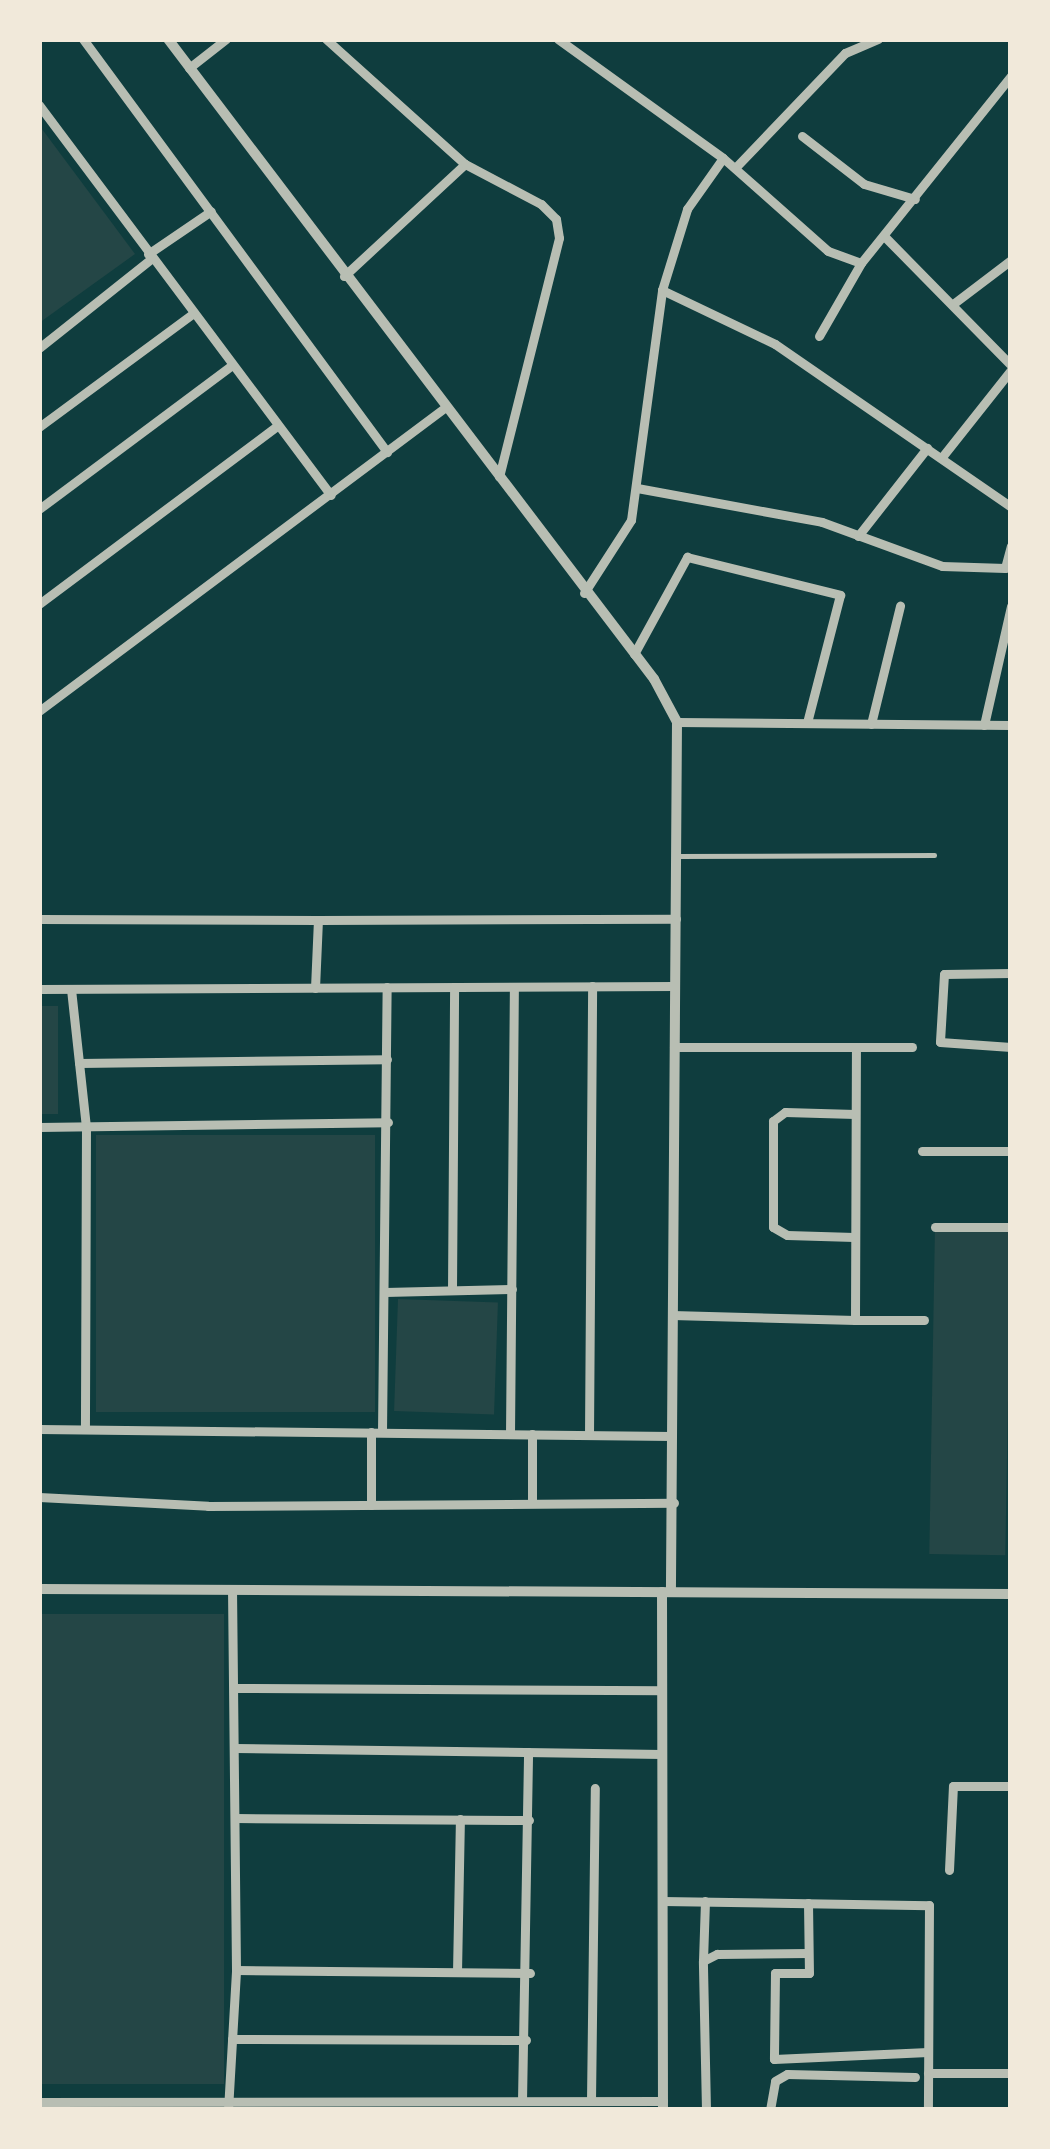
<!DOCTYPE html>
<html>
<head>
<meta charset="utf-8">
<style>
	body { margin:0 }
	#map { position:relative; width:1050px; height:2149px; overflow:hidden; background:#0f3d3e; font-family:"Roboto Serif",serif }
	div>[style] { position:absolute }
	[style*='--x'] { left:calc(var(--x)*1px); top:calc(var(--y)*1px); width:calc(var(--w)*1px); rotate:calc(var(--a)*1deg) }
	.green>* { inset:0; background:#244646; transform-origin:0 0 }
	.service>* { height:4.5px; margin:-2.25px; padding:0 2.25px; transform-origin:2.25px; border-radius:2.25px; background:#b8beb3 }
	.minor>* { height:9px; margin:-4.5px; padding:0 4.5px; transform-origin:4.5px; border-radius:4.5px; background:#b8beb3 }
	.tertiary>* { height:10px; margin:-5px; padding:0 5px; transform-origin:5px; border-radius:5px; background:#b8beb3 }
	span { translate:-50% -50%; white-space:nowrap; text-align:center; line-height:1.15; -webkit-text-stroke:12px #f1e9da; paint-order:stroke }
	.frame { position:absolute; inset:0; border:42px solid #f1e9da; pointer-events:none }
</style>
</head>
<body>
<div id="map">
	<div class="green">
		<div style="clip-path:polygon(39px 125px,135px 254px,39px 323px)"></div>
		<div style="left:39px;top:1006px;width:19px;height:108px"></div>
		<div style="left:96px;top:1135px;width:279px;height:277px"></div>
		<div style="left:935px;top:1227px;width:76px;height:327px;rotate:1deg"></div>
		<div style="left:398px;top:1299px;width:100px;height:112px;rotate:2deg"></div>
		<div style="left:39px;top:1614px;width:185px;height:470px"></div>
	</div>
	<div class="service">
		<div style="--x:676;--y:856;--w:258;--a:-0.2"></div>
	</div>
	<div class="minor">
		<div style="--x:83;--y:39;--w:513;--a:53.64"></div>
		<div style="--x:326;--y:39;--w:187;--a:42"></div>
		<div style="--x:465;--y:164;--w:165;--a:137.2"></div>
		<div style="--x:558;--y:39;--w:203;--a:35.8"></div>
		<div style="--x:723;--y:158;--w:140;--a:41.5"></div>
		<div style="--x:828;--y:251;--w:35;--a:20"></div>
		<div style="--x:189;--y:68;--w:47;--a:-38.1"></div>
		<div style="--x:39;--y:105;--w:487;--a:53.2"></div>
		<div style="--x:802;--y:136;--w:78;--a:37.7"></div>
		<div style="--x:864;--y:184;--w:53;--a:16.4"></div>
		<div style="--x:465;--y:164;--w:86;--a:27.8"></div>
		<div style="--x:541;--y:204;--w:21;--a:45"></div>
		<div style="--x:556;--y:219;--w:19;--a:81"></div>
		<div style="--x:559;--y:238;--w:246;--a:104.1"></div>
		<div style="--x:735;--y:168;--w:159;--a:-46.3"></div>
		<div style="--x:845;--y:53;--w:36;--a:-23"></div>
		<div style="--x:885;--y:237;--w:180;--a:45.5"></div>
		<div style="--x:148;--y:254;--w:76;--a:-34.3"></div>
		<div style="--x:662;--y:290;--w:125;--a:25.5"></div>
		<div style="--x:775;--y:344;--w:287;--a:34.6"></div>
		<div style="--x:953;--y:304;--w:73;--a:-37.2"></div>
		<div style="--x:819;--y:336;--w:84;--a:-60.1"></div>
		<div style="--x:861;--y:263;--w:240;--a:-51.3"></div>
		<div style="--x:39;--y:348;--w:143;--a:-38.5"></div>
		<div style="--x:39;--y:427;--w:190;--a:-36.4"></div>
		<div style="--x:942;--y:457;--w:111;--a:-51.6"></div>
		<div style="--x:637;--y:488;--w:188;--a:10.4"></div>
		<div style="--x:822;--y:522;--w:128;--a:20.1"></div>
		<div style="--x:942;--y:566;--w:63;--a:1.8"></div>
		<div style="--x:1005;--y:568;--w:23;--a:-75"></div>
		<div style="--x:39;--y:509;--w:239;--a:-36.7"></div>
		<div style="--x:858;--y:536;--w:112;--a:-51.9"></div>
		<div style="--x:584;--y:593;--w:87;--a:-57.2"></div>
		<div style="--x:631;--y:520;--w:232;--a:-82.3"></div>
		<div style="--x:662;--y:290;--w:85;--a:-72.8"></div>
		<div style="--x:687;--y:209;--w:62;--a:-54.8"></div>
		<div style="--x:39;--y:604;--w:297;--a:-36.8"></div>
		<div style="--x:634;--y:654;--w:111;--a:-61.3"></div>
		<div style="--x:687;--y:557;--w:158;--a:13.9"></div>
		<div style="--x:840;--y:595;--w:132;--a:104.5"></div>
		<div style="--x:39;--y:711;--w:504;--a:-36.78"></div>
		<div style="--x:677;--y:722;--w:334;--a:0.5"></div>
		<div style="--x:871;--y:724;--w:122;--a:-76.2"></div>
		<div style="--x:984;--y:725;--w:122;--a:-77.2"></div>
		<div style="--x:39;--y:919;--w:279;--a:0.2"></div>
		<div style="--x:1011;--y:973;--w:67;--a:179.1"></div>
		<div style="--x:944;--y:974;--w:68;--a:93.4"></div>
		<div style="--x:940;--y:1042;--w:71;--a:4"></div>
		<div style="--x:315;--y:988;--w:68;--a:-87.5"></div>
		<div style="--x:318;--y:920;--w:358;--a:-0.2"></div>
		<div style="--x:39;--y:989;--w:636;--a:-0.27"></div>
		<div style="--x:71;--y:989;--w:139;--a:83.8"></div>
		<div style="--x:86;--y:1127;--w:302;--a:90.2"></div>
		<div style="--x:674;--y:1047;--w:238;--a:0"></div>
		<div style="--x:79;--y:1063;--w:308;--a:-0.7"></div>
		<div style="--x:39;--y:1127;--w:349;--a:-0.8"></div>
		<div style="--x:922;--y:1151;--w:89;--a:0"></div>
		<div style="--x:935;--y:1227;--w:76;--a:0"></div>
		<div style="--x:854;--y:1237;--w:67;--a:-178.3"></div>
		<div style="--x:787;--y:1235;--w:16;--a:-150"></div>
		<div style="--x:773;--y:1227;--w:106;--a:-90"></div>
		<div style="--x:773;--y:1121;--w:15;--a:-37"></div>
		<div style="--x:785;--y:1112;--w:70;--a:1.6"></div>
		<div style="--x:452;--y:1290;--w:303;--a:-89.6"></div>
		<div style="--x:385;--y:1292;--w:127;--a:-1.4"></div>
		<div style="--x:672;--y:1315;--w:183;--a:1.6"></div>
		<div style="--x:855;--y:1320;--w:273;--a:-89.8"></div>
		<div style="--x:855;--y:1320;--w:69;--a:0"></div>
		<div style="--x:39;--y:1429;--w:633;--a:0.63"></div>
		<div style="--x:382;--y:1432;--w:445;--a:-89.4"></div>
		<div style="--x:510;--y:1434;--w:447;--a:-89.5"></div>
		<div style="--x:532;--y:1434;--w:69;--a:90"></div>
		<div style="--x:589;--y:1435;--w:449;--a:-89.6"></div>
		<div style="--x:39;--y:1497;--w:169;--a:3"></div>
		<div style="--x:208;--y:1506;--w:466;--a:-0.4"></div>
		<div style="--x:371;--y:1505;--w:73;--a:-90"></div>
		<div style="--x:234;--y:1688;--w:428;--a:0.3"></div>
		<div style="--x:235;--y:1748;--w:427;--a:0.8"></div>
		<div style="--x:235;--y:1818;--w:294;--a:0.4"></div>
		<div style="--x:949;--y:1870;--w:84;--a:-87.3"></div>
		<div style="--x:953;--y:1786;--w:58;--a:0"></div>
		<div style="--x:662;--y:1901;--w:267;--a:0.9"></div>
		<div style="--x:929;--y:1905;--w:205;--a:90.3"></div>
		<div style="--x:808;--y:1903;--w:70;--a:89.2"></div>
		<div style="--x:809;--y:1973;--w:34;--a:180"></div>
		<div style="--x:775;--y:1973;--w:86;--a:90.7"></div>
		<div style="--x:774;--y:2059;--w:154;--a:-2.6"></div>
		<div style="--x:703;--y:1961;--w:60;--a:-88.1"></div>
		<div style="--x:236;--y:1970;--w:294;--a:0.6"></div>
		<div style="--x:457;--y:1972;--w:153;--a:-88.9"></div>
		<div style="--x:232;--y:2039;--w:294;--a:0.2"></div>
		<div style="--x:928;--y:2073;--w:83;--a:0"></div>
		<div style="--x:522;--y:2101;--w:349;--a:-89"></div>
		<div style="--x:591;--y:2101;--w:313;--a:-89.3"></div>
		<div style="--x:39;--y:2102;--w:624;--a:-0.09"></div>
		<div style="--x:228;--y:2110;--w:140;--a:-86.7"></div>
		<div style="--x:236;--y:1970;--w:381;--a:-90.6"></div>
		<div style="--x:706;--y:2110;--w:149;--a:-91.2"></div>
		<div style="--x:703;--y:1961;--w:16;--a:-27"></div>
		<div style="--x:717;--y:1954;--w:91;--a:-0.6"></div>
		<div style="--x:770;--y:2110;--w:29;--a:-80"></div>
		<div style="--x:775;--y:2081;--w:14;--a:-30"></div>
		<div style="--x:787;--y:2074;--w:128;--a:1.3"></div>
	</div>
	<div class="tertiary">
		<div style="--x:168;--y:39;--w:804;--a:52.79"></div>
		<div style="--x:654;--y:679;--w:49;--a:61.9"></div>
		<div style="--x:677;--y:722;--w:870;--a:90.4"></div>
		<div style="--x:39;--y:1589;--w:972;--a:0.29"></div>
		<div style="--x:662;--y:1592;--w:518;--a:89.89"></div>
	</div>
	<div class="frame"></div>
</div>
</body>
</html>
